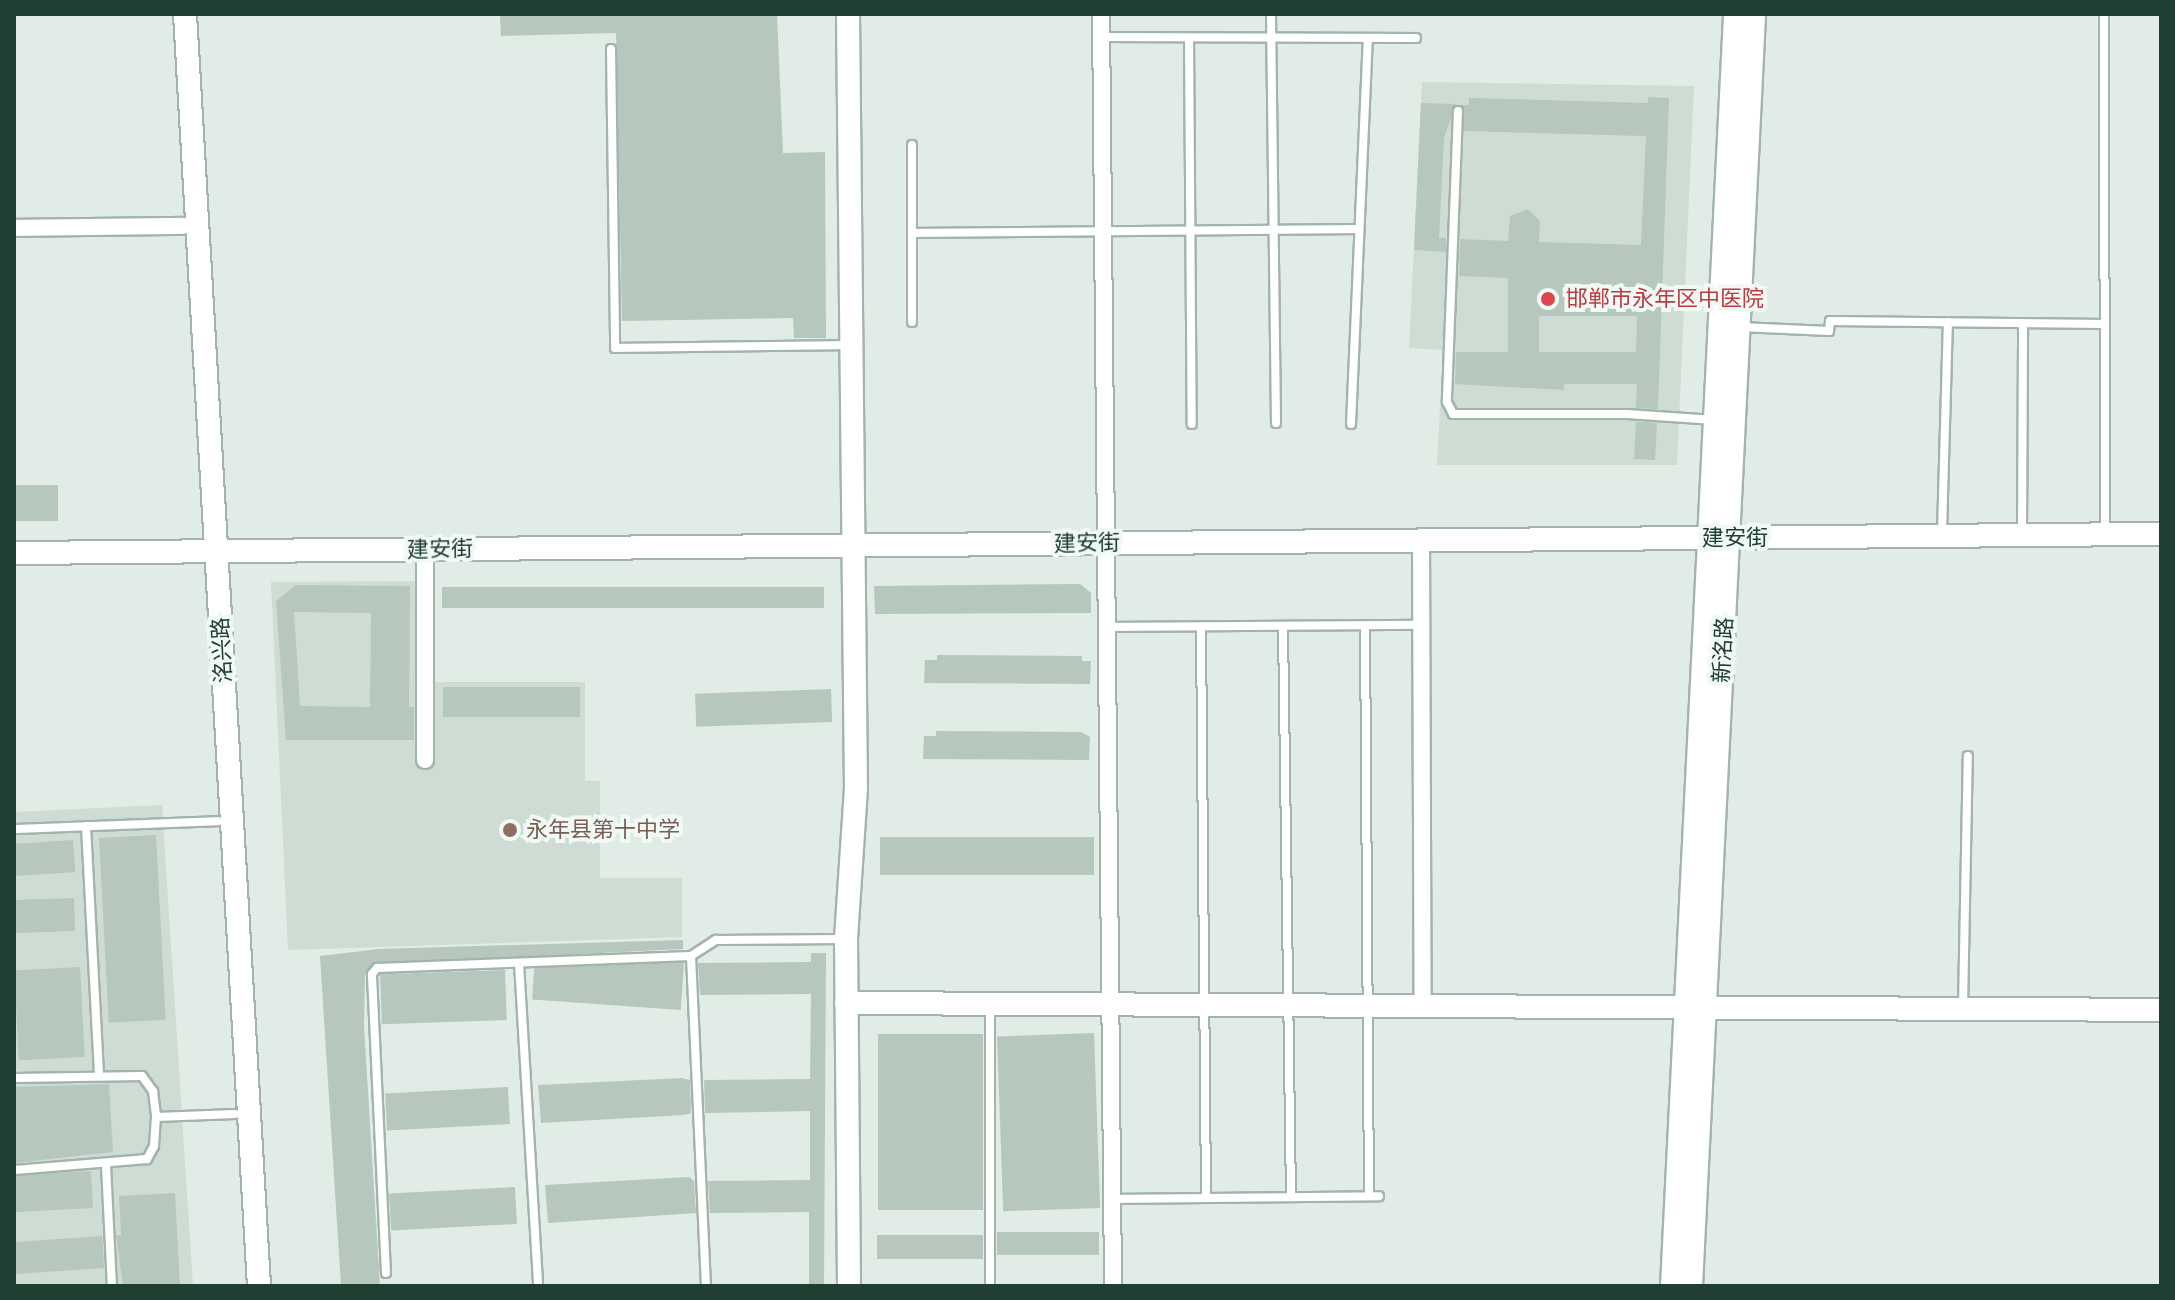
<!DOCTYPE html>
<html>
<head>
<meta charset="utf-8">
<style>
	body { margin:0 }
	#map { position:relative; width:2175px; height:1300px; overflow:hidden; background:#e0ece5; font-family:Raleway,"Noto Sans SC",sans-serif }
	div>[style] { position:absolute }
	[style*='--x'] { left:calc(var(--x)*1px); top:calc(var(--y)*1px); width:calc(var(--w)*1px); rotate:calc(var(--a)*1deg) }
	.built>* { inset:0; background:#cfdcd4 }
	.building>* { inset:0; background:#b6c7be; transform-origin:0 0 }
	.roads { filter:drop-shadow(2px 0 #a3b4ac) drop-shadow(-2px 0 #a3b4ac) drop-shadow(0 2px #a3b4ac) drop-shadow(0 -2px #a3b4ac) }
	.lane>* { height:8px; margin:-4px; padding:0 4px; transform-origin:4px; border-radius:4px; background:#fff }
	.street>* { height:16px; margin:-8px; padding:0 8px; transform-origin:8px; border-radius:8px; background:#fff }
	.secondary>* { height:22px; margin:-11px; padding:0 11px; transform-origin:11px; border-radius:11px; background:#fff }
	.dots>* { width:22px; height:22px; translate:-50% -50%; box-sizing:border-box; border:4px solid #f1f9f4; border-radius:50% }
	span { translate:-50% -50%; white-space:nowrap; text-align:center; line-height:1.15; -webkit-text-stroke:8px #f1f9f4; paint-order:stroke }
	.health-label { font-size:22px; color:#be3a42 }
	.left { translate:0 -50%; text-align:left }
	.street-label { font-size:22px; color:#203e32 }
	.education-label { font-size:22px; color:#785e54 }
	.frame { position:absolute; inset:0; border:16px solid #203e32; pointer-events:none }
</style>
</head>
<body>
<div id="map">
	<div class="built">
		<div style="clip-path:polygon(1422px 82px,1694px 86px,1677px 465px,1437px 465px,1443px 350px,1409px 348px)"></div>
		<div style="clip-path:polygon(418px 581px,420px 682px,585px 682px,585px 781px,600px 781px,600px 878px,682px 878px,682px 937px,288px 950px,271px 582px)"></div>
		<div style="clip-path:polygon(162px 805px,193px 1286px,14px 1286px,14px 812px)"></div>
	</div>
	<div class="building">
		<div style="clip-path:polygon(500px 14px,777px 14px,783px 153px,825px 152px,826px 338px,794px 338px,793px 318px,622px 321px,616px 33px,501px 36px)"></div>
		<div style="clip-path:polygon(evenodd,1648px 97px,1669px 98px,1658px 409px,1636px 408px,1637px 384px,1564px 384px,1564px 390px,1455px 384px,1456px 352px,1508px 352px,1508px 278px,1459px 276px,1460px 239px,1508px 241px,1510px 216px,1528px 209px,1540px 221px,1539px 242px,1641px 245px,1646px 136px,1464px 131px,1461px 105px,1469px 105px,1469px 98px,1648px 103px,1648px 97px,1539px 316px,1637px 316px,1636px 352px,1539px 352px,1539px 316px)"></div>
		<div style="clip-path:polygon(1421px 103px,1456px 104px,1444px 138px,1439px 238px,1446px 238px,1446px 252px,1414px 250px)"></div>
		<div style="left:1636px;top:422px;width:21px;height:37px;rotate:3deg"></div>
		<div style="left:14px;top:485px;width:44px;height:36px"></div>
		<div style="clip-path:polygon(1080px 584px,1091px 593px,1091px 613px,875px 614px,874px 586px)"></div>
		<div style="clip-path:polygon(evenodd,296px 585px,410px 586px,409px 707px,414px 707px,414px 740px,286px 740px,276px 601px,296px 585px,294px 612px,371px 613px,370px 707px,300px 706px,294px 612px)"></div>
		<div style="left:824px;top:587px;width:21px;height:382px;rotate:90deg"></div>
		<div style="clip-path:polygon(937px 655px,1082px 656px,1082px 661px,1091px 661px,1090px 684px,924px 683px,925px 660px,937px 660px)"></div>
		<div style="left:580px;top:687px;width:30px;height:137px;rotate:90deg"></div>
		<div style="left:831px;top:689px;width:33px;height:136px;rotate:88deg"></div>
		<div style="clip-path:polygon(936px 731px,1081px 732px,1090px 737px,1089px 760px,923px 759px,924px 736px,936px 736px)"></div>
		<div style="left:156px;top:835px;width:185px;height:57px;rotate:87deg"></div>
		<div style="left:880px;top:837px;width:214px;height:38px"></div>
		<div style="left:73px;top:840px;width:32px;height:59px;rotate:86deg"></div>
		<div style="left:74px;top:898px;width:33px;height:60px;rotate:88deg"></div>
		<div style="clip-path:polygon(683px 940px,683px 949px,372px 964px,365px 974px,364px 1027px,380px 1286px,341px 1286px,320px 956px,379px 949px)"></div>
		<div style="clip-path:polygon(811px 953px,826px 953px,824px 1286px,809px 1286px,809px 1212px,710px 1213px,708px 1181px,810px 1180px,810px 1111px,705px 1113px,704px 1080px,810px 1079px,811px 994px,700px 995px,698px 963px,811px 962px)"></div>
		<div style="left:684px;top:963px;width:47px;height:149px;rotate:94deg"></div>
		<div style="left:80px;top:967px;width:90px;height:66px;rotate:87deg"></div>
		<div style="left:505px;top:970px;width:50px;height:125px;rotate:88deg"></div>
		<div style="left:1094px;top:1033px;width:175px;height:97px;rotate:88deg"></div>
		<div style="left:878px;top:1034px;width:105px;height:176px"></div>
		<div style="clip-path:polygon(682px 1078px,690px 1080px,691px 1113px,684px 1115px,541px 1123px,538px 1085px)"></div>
		<div style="clip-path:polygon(109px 1084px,113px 1152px,14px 1163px,14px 1087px)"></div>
		<div style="left:508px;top:1087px;width:37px;height:123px;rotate:87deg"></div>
		<div style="left:91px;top:1171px;width:37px;height:77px;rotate:87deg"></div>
		<div style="clip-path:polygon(689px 1177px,694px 1181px,696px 1213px,548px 1223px,545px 1185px)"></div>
		<div style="left:515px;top:1187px;width:37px;height:126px;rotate:87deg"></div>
		<div style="clip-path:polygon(175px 1193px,180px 1286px,123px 1286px,116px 1235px,121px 1235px,119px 1196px)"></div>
		<div style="left:1099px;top:1232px;width:23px;height:102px;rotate:90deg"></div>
		<div style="left:983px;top:1235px;width:24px;height:106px;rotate:90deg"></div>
		<div style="left:102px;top:1236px;width:32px;height:88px;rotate:86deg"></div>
	</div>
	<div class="roads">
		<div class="lane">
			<div style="--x:1271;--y:14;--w:409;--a:89.3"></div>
			<div style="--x:2104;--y:14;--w:519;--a:89.89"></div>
			<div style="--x:1102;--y:37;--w:314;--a:0.2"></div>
			<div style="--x:1189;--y:38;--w:386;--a:89.6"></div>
			<div style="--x:611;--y:49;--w:299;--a:89.2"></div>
			<div style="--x:615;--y:348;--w:234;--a:-0.7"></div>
			<div style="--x:1458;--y:111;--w:291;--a:92.2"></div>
			<div style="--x:1447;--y:402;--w:13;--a:63"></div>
			<div style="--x:1453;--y:414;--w:174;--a:0"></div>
			<div style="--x:1627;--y:414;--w:88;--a:3.9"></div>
			<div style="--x:912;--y:145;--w:177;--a:90"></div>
			<div style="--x:912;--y:233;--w:446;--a:-0.5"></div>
			<div style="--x:1740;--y:327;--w:89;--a:2.6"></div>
			<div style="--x:1829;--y:331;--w:10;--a:-84"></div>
			<div style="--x:1830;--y:321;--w:275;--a:0.6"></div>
			<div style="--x:1351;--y:424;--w:386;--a:-87.5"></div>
			<div style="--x:1942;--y:533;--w:211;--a:-88.4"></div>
			<div style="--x:2022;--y:534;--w:211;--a:-89.7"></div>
			<div style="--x:1283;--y:626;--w:571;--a:89.2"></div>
			<div style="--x:1365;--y:626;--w:570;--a:89.6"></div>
			<div style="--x:1106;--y:627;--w:315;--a:-0.4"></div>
			<div style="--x:1201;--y:627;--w:570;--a:89.5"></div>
			<div style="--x:86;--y:826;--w:248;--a:87"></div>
			<div style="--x:14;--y:829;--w:204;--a:-2.2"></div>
			<div style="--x:691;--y:956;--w:330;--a:87.4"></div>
			<div style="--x:519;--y:963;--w:324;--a:86.6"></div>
			<div style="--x:990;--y:1005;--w:281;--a:90"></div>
			<div style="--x:1963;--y:1007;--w:251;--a:-88.9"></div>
			<div style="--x:14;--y:1078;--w:128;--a:-0.9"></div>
			<div style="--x:142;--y:1076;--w:19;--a:54"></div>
			<div style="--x:153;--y:1091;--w:26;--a:83"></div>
			<div style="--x:156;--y:1117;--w:29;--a:94"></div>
			<div style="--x:154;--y:1146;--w:15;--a:118"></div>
			<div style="--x:147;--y:1159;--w:133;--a:175.3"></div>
			<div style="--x:156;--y:1117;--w:79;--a:-2.2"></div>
			<div style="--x:106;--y:1165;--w:121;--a:87.2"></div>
			<div style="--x:1112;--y:1199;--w:267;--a:-0.6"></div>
			<div style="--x:386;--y:1273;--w:299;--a:-92.7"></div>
			<div style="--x:372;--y:974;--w:8;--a:-50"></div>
			<div style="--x:377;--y:968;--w:314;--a:-2.2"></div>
			<div style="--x:691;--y:956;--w:30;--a:-33"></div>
			<div style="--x:716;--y:940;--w:129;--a:-0.4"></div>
		</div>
		<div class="street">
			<div style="--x:1101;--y:14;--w:1272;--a:89.46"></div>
			<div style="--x:14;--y:228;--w:169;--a:-0.7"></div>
			<div style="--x:1421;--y:540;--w:466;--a:89.8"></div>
			<div style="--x:425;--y:550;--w:210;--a:90"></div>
		</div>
		<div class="secondary">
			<div style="--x:185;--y:14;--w:1274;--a:86.67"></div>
			<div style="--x:848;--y:14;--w:774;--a:89.41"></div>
			<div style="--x:856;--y:788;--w:151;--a:93.8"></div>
			<div style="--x:846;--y:939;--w:347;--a:89.5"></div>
			<div style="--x:14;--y:553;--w:2147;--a:-0.51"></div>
			<div style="--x:846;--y:1003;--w:1315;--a:0.3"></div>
			<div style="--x:1672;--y:1286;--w:1274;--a:-87.16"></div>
			<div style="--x:1691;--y:1286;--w:1274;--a:-87.16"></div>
		</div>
	</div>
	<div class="dots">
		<div style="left:1548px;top:299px;background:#e0444e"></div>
		<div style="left:510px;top:830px;background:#8d6e63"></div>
	</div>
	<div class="health-label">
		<span class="left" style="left:1566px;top:299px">邯郸市永年区中医院</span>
	</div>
	<div class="street-label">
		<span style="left:1735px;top:538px">建安街</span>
		<span style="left:1087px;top:543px;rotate:-1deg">建安街</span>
		<span style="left:440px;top:549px;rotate:-1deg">建安街</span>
		<span style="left:222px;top:650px;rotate:-93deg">洺兴路</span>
		<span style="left:1723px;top:650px;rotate:-87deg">新洺路</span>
	</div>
	<div class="education-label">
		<span class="left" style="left:526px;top:830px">永年县第十中学</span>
	</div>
	<div class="frame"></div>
</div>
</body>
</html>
